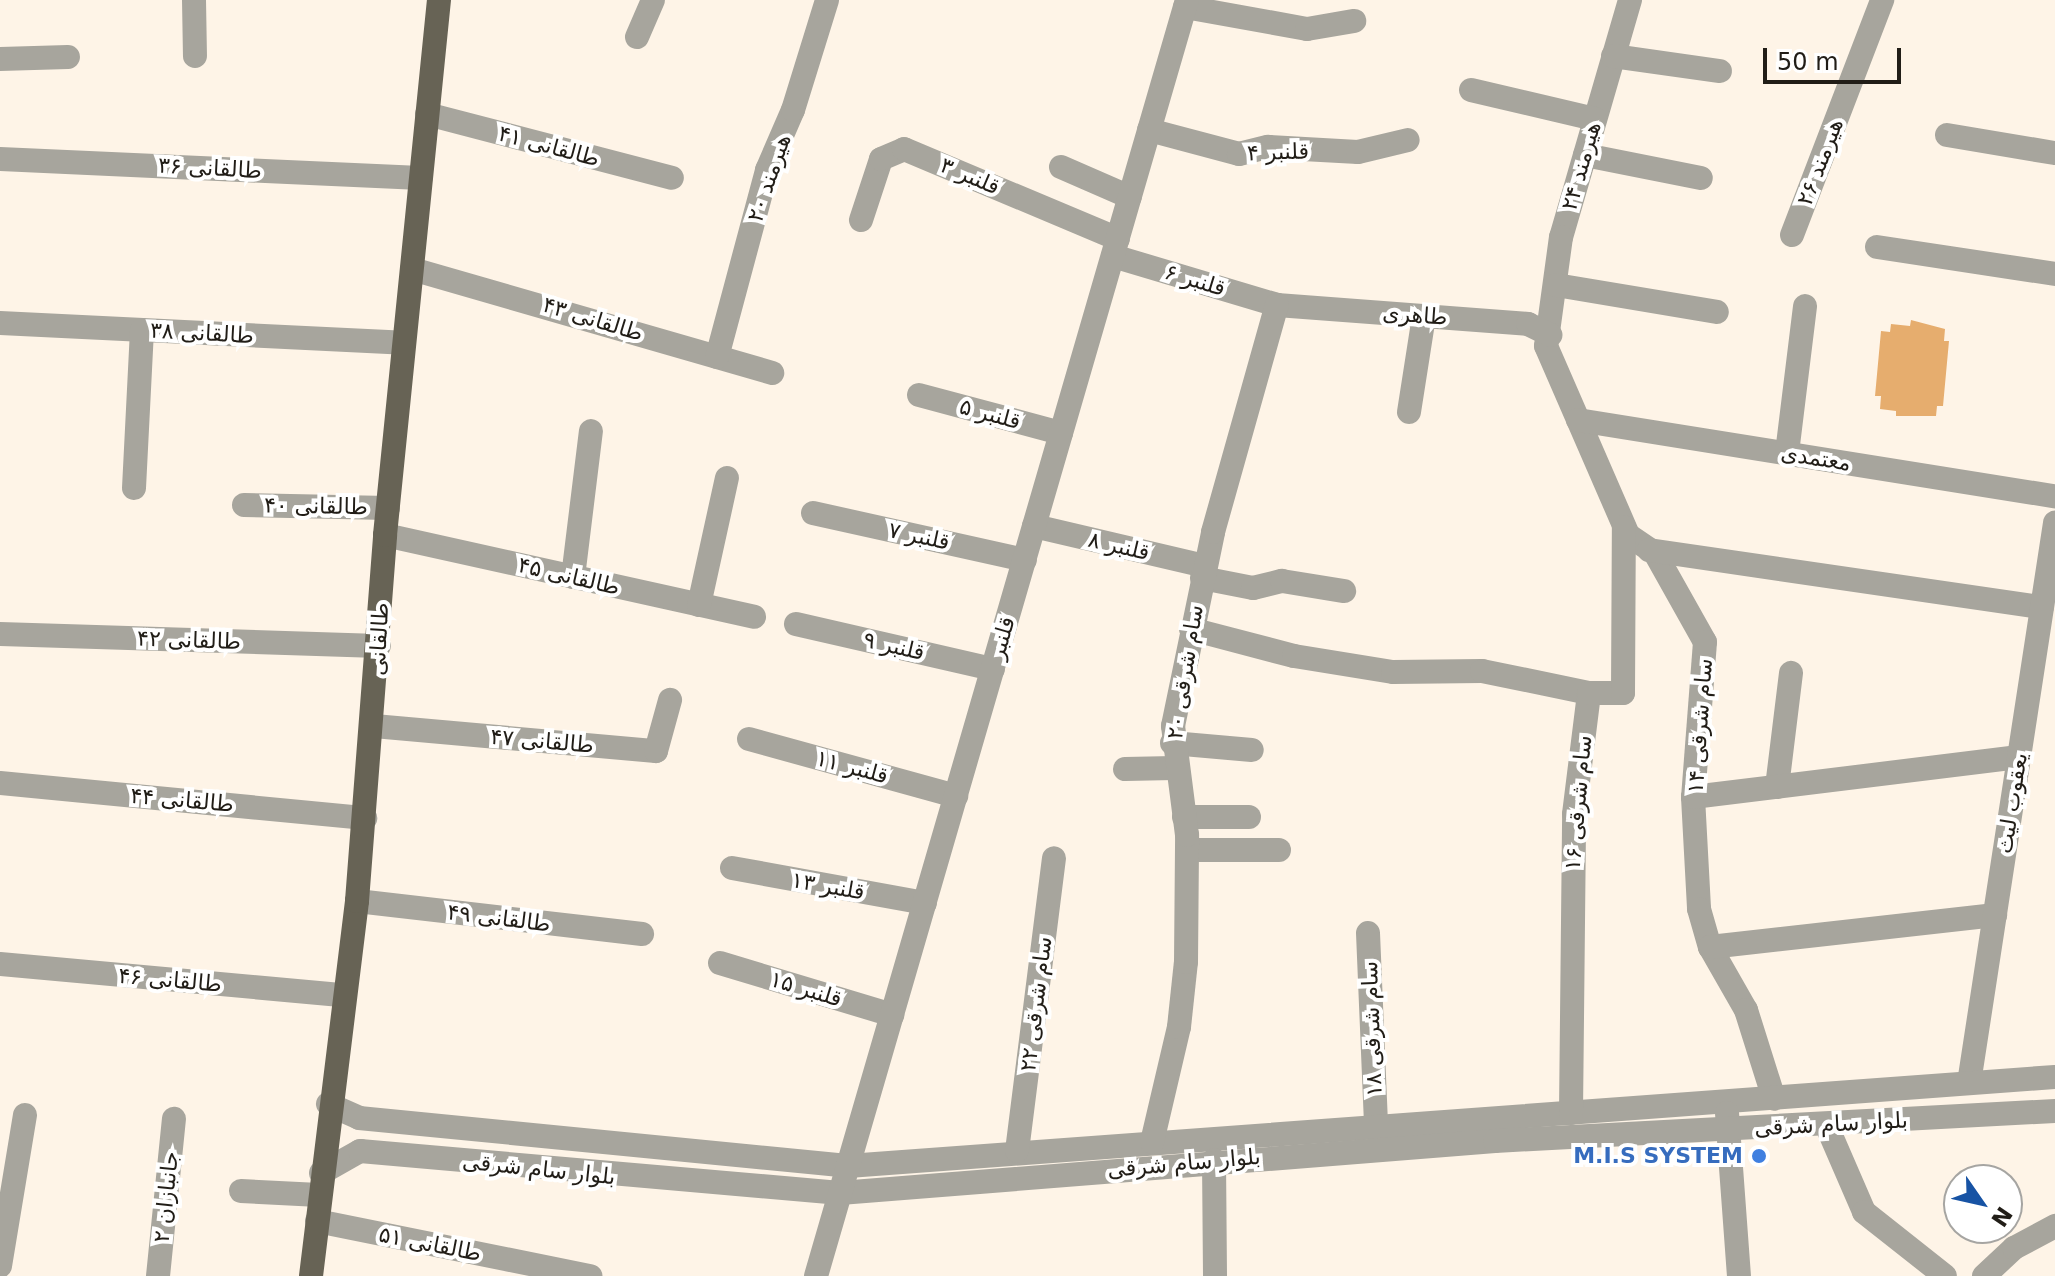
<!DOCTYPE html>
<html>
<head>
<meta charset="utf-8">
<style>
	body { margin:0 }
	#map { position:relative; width:2055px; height:1276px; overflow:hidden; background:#fef4e7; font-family:"DejaVu Sans","Noto Sans Arabic",sans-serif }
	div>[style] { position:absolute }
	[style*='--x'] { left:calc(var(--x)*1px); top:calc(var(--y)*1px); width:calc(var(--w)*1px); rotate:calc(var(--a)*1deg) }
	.building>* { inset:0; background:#e6ad6e }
	.minor>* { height:24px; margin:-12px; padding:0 12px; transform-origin:12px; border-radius:12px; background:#a7a59d }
	.major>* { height:24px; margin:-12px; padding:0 12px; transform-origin:12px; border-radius:12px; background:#676355 }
	.dots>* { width:22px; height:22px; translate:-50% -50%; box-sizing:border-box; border:4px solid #fff; border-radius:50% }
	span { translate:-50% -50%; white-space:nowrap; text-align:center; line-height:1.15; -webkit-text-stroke:8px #fff; paint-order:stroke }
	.street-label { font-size:22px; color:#211d17 }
	.shop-label { font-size:22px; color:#366cbe; font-weight:700 }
	.right { translate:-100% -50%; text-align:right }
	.north { position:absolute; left:1943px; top:1164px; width:80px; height:80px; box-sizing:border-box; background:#fff; border:2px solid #a6a5a2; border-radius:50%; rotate:124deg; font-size:22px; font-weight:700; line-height:32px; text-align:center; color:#211d17 }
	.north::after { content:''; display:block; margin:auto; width:28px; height:36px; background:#1753a4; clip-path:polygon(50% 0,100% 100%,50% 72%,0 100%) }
	.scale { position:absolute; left:1763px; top:48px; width:138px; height:36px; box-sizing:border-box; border:4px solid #211d17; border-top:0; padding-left:10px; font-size:24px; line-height:28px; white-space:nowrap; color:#211d17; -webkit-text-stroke:6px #fff; paint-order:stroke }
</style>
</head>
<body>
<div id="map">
	<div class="building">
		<div style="clip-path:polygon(1911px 320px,1945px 329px,1944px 341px,1949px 341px,1943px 406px,1937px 406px,1936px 416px,1896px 416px,1896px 411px,1880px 409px,1881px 396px,1875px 396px,1881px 331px,1890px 332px,1891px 324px,1910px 326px)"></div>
	</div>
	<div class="minor">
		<div style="--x:194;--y:0;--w:56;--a:89"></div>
		<div style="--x:1630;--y:0;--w:247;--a:106.2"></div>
		<div style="--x:1561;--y:237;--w:110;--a:97.8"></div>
		<div style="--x:1546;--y:346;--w:206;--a:66.5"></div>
		<div style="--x:1628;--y:535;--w:32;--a:34"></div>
		<div style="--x:1655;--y:553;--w:102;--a:60.7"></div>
		<div style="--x:1705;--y:642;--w:155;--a:94.4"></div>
		<div style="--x:1693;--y:797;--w:112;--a:86.9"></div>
		<div style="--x:1699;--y:909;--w:40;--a:74"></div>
		<div style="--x:1710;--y:947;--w:73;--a:60.3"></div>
		<div style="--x:1746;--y:1010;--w:93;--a:72.5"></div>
		<div style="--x:1185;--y:7;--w:124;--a:10.2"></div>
		<div style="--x:1307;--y:29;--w:48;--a:-9.7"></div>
		<div style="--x:637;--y:37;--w:40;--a:-66.6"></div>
		<div style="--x:1613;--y:56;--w:108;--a:8"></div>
		<div style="--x:0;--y:59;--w:68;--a:-1.7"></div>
		<div style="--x:1471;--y:90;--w:127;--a:13.2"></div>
		<div style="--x:427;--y:114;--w:253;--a:14.6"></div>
		<div style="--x:1149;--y:130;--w:93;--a:14.9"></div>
		<div style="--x:1239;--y:154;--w:30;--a:-14"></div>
		<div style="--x:1268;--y:147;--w:90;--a:3.2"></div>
		<div style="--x:1358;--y:152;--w:51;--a:-13.5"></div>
		<div style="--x:1947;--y:135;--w:109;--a:9.5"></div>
		<div style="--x:1585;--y:155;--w:118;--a:11.2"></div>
		<div style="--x:0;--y:159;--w:421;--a:2.6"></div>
		<div style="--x:1061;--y:167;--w:75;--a:23.5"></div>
		<div style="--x:861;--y:220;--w:64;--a:-71.8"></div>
		<div style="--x:881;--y:159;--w:25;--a:-23"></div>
		<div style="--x:904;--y:149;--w:232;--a:22.8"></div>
		<div style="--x:1792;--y:235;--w:252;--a:-69"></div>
		<div style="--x:1877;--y:247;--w:180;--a:8.6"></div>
		<div style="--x:1113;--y:256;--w:171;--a:16.6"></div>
		<div style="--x:1277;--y:305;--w:252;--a:4.3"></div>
		<div style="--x:1528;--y:324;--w:25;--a:26"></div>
		<div style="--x:412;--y:269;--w:375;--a:16.1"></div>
		<div style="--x:1556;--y:285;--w:163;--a:9.5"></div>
		<div style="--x:0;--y:323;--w:404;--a:2.8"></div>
		<div style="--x:717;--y:357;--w:194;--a:-75"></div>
		<div style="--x:767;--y:170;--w:65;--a:-66.6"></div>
		<div style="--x:793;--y:110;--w:115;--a:-72.8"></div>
		<div style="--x:919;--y:395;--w:147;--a:15"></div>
		<div style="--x:1409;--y:412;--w:97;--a:-81.1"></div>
		<div style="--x:1578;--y:420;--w:483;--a:9.1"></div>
		<div style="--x:1787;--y:453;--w:148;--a:-83"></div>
		<div style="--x:134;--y:488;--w:158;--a:-87.1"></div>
		<div style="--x:244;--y:505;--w:144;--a:1.2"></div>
		<div style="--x:813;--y:513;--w:217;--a:12.5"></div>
		<div style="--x:1034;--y:526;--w:176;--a:13.2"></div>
		<div style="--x:385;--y:535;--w:378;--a:12.5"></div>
		<div style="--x:1649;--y:550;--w:397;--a:8.3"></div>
		<div style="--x:573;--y:577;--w:147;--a:-83"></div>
		<div style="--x:1202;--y:578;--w:52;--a:11.1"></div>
		<div style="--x:1253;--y:588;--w:30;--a:-14"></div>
		<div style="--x:1282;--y:581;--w:63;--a:9.2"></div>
		<div style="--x:699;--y:605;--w:130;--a:-77.6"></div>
		<div style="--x:796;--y:624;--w:202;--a:12.9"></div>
		<div style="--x:1191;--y:629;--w:106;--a:14.7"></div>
		<div style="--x:1294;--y:656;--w:100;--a:9.2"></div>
		<div style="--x:1393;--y:672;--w:89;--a:-0.6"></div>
		<div style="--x:1482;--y:671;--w:109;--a:11.6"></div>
		<div style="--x:0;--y:634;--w:379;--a:1.8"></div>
		<div style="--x:374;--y:726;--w:283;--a:5.1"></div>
		<div style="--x:656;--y:751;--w:53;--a:-74.6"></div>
		<div style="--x:749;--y:739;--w:215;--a:15.4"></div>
		<div style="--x:1172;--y:743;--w:80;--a:5"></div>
		<div style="--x:1125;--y:769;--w:49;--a:-1.2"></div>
		<div style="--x:0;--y:783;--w:367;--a:5.5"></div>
		<div style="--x:1777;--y:787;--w:115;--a:-83"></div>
		<div style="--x:1693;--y:797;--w:328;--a:-7"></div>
		<div style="--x:1184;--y:817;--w:65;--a:0"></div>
		<div style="--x:1188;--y:850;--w:91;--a:0"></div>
		<div style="--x:732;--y:868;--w:196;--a:10.3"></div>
		<div style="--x:357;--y:901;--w:287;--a:6.6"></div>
		<div style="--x:1368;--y:933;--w:193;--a:87.6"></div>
		<div style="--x:1710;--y:947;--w:287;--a:-6.4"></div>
		<div style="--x:720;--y:963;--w:180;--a:16.8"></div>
		<div style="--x:0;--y:964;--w:342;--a:5.2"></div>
		<div style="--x:1969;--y:1083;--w:567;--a:-81.27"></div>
		<div style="--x:328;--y:1104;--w:34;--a:24"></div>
		<div style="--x:359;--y:1118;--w:491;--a:5.6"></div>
		<div style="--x:848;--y:1166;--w:1210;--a:-4.22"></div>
		<div style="--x:1571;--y:1113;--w:299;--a:-89.4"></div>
		<div style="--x:1574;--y:814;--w:122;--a:-82.9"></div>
		<div style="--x:1589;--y:693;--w:34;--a:0"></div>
		<div style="--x:1623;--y:693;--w:166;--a:-89.7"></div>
		<div style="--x:1727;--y:1113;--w:163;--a:85.8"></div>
		<div style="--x:1826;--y:1124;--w:96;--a:66.6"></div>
		<div style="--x:1864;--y:1212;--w:103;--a:38.3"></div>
		<div style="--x:1152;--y:1142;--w:118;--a:-76.8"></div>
		<div style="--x:1179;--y:1027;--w:65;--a:-83.9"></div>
		<div style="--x:1186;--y:962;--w:127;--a:-89.5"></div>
		<div style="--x:1187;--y:835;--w:110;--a:-97.3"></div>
		<div style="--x:1173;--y:726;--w:198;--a:-78.3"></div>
		<div style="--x:1213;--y:532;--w:236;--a:-74.3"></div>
		<div style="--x:1017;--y:1151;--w:295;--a:-82.8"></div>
		<div style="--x:1214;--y:1160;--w:116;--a:89.5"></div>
		<div style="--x:321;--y:1173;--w:45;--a:-29.4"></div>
		<div style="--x:360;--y:1151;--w:482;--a:5"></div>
		<div style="--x:840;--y:1193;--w:657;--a:-4.54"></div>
		<div style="--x:1495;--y:1141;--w:561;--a:-3.07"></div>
		<div style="--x:241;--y:1191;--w:78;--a:2.9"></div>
		<div style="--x:317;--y:1221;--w:279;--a:11.4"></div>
		<div style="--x:0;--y:1266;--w:153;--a:-80.6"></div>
		<div style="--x:158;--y:1276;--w:158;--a:-84.2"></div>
		<div style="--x:816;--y:1276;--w:1329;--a:-73.79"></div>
		<div style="--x:1984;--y:1276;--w:41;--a:-43"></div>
		<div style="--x:2014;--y:1248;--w:47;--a:-28.2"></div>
	</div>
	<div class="major">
		<div style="--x:311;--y:1276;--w:378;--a:-83"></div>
		<div style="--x:357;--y:901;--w:367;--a:-85.6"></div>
		<div style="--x:385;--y:535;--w:538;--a:-84.24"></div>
	</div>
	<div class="dots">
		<div style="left:1759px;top:1156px;background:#3f7fe0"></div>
	</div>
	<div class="street-label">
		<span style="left:549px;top:146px;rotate:15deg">طالقانی ۴۱</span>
		<span style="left:1278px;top:152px;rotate:-2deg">قلنبر ۴</span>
		<span style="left:1820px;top:162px;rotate:-69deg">هیرمند ۲۶</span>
		<span style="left:1581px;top:166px;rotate:-74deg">هیرمند ۲۴</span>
		<span style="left:210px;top:168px;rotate:3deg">طالقانی ۳۶</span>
		<span style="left:970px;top:176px;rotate:23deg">قلنبر ۳</span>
		<span style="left:769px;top:178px;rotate:-71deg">هیرمند ۲۰</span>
		<span style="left:1195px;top:280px;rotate:17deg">قلنبر ۶</span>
		<span style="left:1415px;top:315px;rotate:4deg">طاهری</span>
		<span style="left:593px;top:319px;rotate:17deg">طالقانی ۴۳</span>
		<span style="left:202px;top:333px;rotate:3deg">طالقانی ۳۸</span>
		<span style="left:990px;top:414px;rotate:15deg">قلنبر ۵</span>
		<span style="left:1816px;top:458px;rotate:9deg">معتمدی</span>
		<span style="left:316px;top:506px;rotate:1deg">طالقانی ۴۰</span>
		<span style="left:919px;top:536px;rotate:12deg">قلنبر ۷</span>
		<span style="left:1119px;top:546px;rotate:13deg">قلنبر ۸</span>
		<span style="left:569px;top:576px;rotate:13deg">طالقانی ۴۵</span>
		<span style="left:1002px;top:638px;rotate:-74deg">قلنبر</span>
		<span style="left:379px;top:639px;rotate:-87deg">طالقانی</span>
		<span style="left:189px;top:640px;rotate:2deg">طالقانی ۴۲</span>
		<span style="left:894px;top:646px;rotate:13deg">قلنبر ۹</span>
		<span style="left:1185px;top:672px;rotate:-81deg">سام شرقی ۲۰</span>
		<span style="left:1700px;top:726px;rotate:-86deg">سام شرقی ۱۴</span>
		<span style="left:542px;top:741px;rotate:5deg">طالقانی ۴۷</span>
		<span style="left:852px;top:767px;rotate:15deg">قلنبر ۱۱</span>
		<span style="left:182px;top:800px;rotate:5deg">طالقانی ۴۴</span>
		<span style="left:1578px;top:803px;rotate:-85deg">سام شرقی ۱۶</span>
		<span style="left:2012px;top:803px;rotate:-81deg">یعقوب لیث</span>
		<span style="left:828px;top:886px;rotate:10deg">قلنبر ۱۳</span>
		<span style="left:499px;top:918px;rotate:7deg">طالقانی ۴۹</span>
		<span style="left:170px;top:980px;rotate:5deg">طالقانی ۴۶</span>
		<span style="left:806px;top:989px;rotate:17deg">قلنبر ۱۵</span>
		<span style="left:1036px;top:1004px;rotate:-83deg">سام شرقی ۲۲</span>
		<span style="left:1372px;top:1029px;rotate:-92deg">سام شرقی ۱۸</span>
		<span style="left:1831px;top:1124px;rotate:-3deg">بلوار سام شرقی</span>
		<span style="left:1184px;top:1163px;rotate:-5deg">بلوار سام شرقی</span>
		<span style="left:539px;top:1169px;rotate:6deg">بلوار سام شرقی</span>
		<span style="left:166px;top:1197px;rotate:-84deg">جانبازان ۲</span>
		<span style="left:430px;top:1244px;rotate:11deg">طالقانی ۵۱</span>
	</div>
	<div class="shop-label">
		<span class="right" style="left:1743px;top:1156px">M.I.S SYSTEM</span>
	</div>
	<div class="north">N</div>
	<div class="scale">50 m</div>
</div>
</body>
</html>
